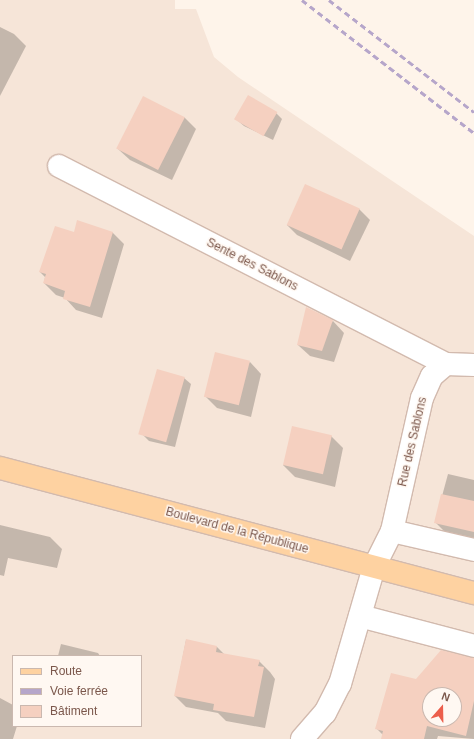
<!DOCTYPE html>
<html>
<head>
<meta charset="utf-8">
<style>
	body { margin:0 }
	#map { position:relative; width:474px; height:739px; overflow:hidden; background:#fef4ea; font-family:Arial,sans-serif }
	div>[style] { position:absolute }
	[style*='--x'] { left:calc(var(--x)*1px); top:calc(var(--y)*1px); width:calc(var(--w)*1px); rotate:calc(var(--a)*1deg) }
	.residential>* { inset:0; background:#f6e5d8 }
	.shadow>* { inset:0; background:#0003 }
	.building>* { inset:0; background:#f5d0c0; transform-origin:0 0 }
	.roads { filter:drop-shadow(1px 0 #d2baae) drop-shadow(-1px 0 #d2baae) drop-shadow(0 1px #d2baae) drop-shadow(0 -1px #d2baae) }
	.minor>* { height:22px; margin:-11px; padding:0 11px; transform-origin:11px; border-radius:11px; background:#fff }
	.primary>* { height:22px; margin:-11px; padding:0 11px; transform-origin:11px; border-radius:11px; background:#fed2a1 }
	.rail>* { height:3px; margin-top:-1.5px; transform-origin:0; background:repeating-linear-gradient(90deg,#b6a6ca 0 6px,transparent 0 10px) }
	span { translate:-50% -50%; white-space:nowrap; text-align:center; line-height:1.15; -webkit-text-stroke:3px #fff8f2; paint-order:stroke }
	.street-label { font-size:12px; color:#7b574b }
	.legend { position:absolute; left:12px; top:655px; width:130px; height:72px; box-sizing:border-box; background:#fff8f2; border:1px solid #cab8af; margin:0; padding:5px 7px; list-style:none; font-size:12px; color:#7b574b }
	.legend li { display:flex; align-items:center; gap:8px; height:20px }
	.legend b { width:20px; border:1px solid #cab8af }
	.north { position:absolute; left:422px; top:687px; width:40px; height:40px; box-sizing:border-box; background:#fff8f2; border:1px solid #cab8af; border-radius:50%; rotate:20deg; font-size:11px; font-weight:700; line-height:16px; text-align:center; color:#7b574b }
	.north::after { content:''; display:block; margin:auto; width:14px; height:18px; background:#ec5e4b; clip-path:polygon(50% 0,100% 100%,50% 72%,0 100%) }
</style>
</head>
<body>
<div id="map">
	<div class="residential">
		<div style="clip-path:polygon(evenodd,0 0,175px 0,175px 9px,196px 9px,214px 57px,238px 77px,474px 236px,474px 739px,0 739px,0 0,13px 656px,141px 656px,141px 726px,13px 726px,13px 656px,0 0,430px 695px,454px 695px,454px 719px,430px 719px,430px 695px)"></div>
	</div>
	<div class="shadow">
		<div style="clip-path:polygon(0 27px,14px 34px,26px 46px,0 96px)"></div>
		<div style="clip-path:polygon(276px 113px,282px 119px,273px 140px,244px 126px,237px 120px)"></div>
		<div style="clip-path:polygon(184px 117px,196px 129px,172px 180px,130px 160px,118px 149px)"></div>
		<div style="clip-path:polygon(359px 209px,370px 220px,350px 261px,297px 235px,287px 225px)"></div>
		<div style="clip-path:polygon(112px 232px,124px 244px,102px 318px,76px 310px,65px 298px,56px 295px,44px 283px,45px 277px,40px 272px,74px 233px)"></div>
		<div style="clip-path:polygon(333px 321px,344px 333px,334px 362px,310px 356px,298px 345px)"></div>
		<div style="clip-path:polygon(250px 362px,261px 374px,251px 417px,217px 408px,205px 396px)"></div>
		<div style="clip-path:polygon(184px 378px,191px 384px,175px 447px,149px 441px,143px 435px)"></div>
		<div style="clip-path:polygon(331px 436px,343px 448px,335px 487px,295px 477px,283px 465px)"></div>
		<div style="clip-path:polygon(448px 474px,474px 480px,474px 540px,447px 534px,435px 522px)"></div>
		<div style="clip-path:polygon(0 525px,50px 537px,62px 549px,57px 568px,8px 558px,4px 576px,0 575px)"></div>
		<div style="clip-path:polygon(186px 640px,217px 647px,225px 655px,259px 661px,270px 672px,275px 679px,265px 728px,226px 721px,218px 713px,186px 707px,175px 696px)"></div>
		<div style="clip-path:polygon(61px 644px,98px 653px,100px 656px,58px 656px)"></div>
		<div style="clip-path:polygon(evenodd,474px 659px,474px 739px,438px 736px,437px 739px,382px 739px,383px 735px,376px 728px,416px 680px,474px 659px,430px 695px,454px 695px,454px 719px,430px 719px,430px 695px)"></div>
		<div style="clip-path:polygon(0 698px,13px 705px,13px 726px,17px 726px,13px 739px,0 739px)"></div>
	</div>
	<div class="building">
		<div style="left:248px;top:95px;width:34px;height:28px;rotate:30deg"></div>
		<div style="left:143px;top:96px;width:47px;height:59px;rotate:27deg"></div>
		<div style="left:305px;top:184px;width:60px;height:45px;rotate:24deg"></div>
		<div style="clip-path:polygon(77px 220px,113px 232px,90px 307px,63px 299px,65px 291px,43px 283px,46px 274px,39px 272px,55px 226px,74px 232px)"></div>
		<div style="clip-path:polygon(306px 307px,333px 320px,322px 351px,297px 345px)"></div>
		<div style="left:215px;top:352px;width:36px;height:46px;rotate:14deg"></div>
		<div style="left:157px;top:369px;width:29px;height:68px;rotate:16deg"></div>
		<div style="left:292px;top:426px;width:41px;height:40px;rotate:13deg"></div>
		<div style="clip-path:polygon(441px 494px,474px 501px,474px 532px,434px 523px)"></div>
		<div style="clip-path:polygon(186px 639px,217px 646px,216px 652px,260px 660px,258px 666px,264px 667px,254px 717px,213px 710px,214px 704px,174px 696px)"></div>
		<div style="clip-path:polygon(evenodd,441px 650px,474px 658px,474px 701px,466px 736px,427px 726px,424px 739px,381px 739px,383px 731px,375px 729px,391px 673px,416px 679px,441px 650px,430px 695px,454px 695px,454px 719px,430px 719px,430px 695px)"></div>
	</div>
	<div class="roads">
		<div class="minor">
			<div style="--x:59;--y:166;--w:435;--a:27.1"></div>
			<div style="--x:392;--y:531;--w:84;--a:13"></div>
			<div style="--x:360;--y:616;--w:118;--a:14.7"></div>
			<div style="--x:302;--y:739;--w:35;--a:-49"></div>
			<div style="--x:325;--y:713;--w:33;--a:-63"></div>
			<div style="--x:340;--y:684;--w:122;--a:-73.8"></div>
			<div style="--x:374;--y:567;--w:40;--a:-63.4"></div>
			<div style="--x:392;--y:531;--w:136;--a:-77.3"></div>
			<div style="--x:422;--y:398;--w:24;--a:-66"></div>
			<div style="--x:432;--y:376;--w:18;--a:-41"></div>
			<div style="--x:446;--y:364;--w:28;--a:2"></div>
		</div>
		<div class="primary">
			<div style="--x:0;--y:468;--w:490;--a:14.8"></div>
		</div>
	</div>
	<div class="rail">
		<div style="--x:302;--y:0;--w:217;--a:37.7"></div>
		<div style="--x:329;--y:0;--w:183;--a:37.7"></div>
	</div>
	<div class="street-label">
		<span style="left:252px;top:265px;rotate:27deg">Sente des Sablons</span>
		<span style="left:413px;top:442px;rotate:-77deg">Rue des Sablons</span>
		<span style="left:237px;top:531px;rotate:15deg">Boulevard de la République</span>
	</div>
	<ul class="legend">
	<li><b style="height:5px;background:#fed2a1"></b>Route</li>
	<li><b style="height:5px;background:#b6a6ca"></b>Voie ferrée</li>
	<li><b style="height:11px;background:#f5d0c0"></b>Bâtiment</li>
	</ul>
	<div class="north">N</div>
</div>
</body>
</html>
